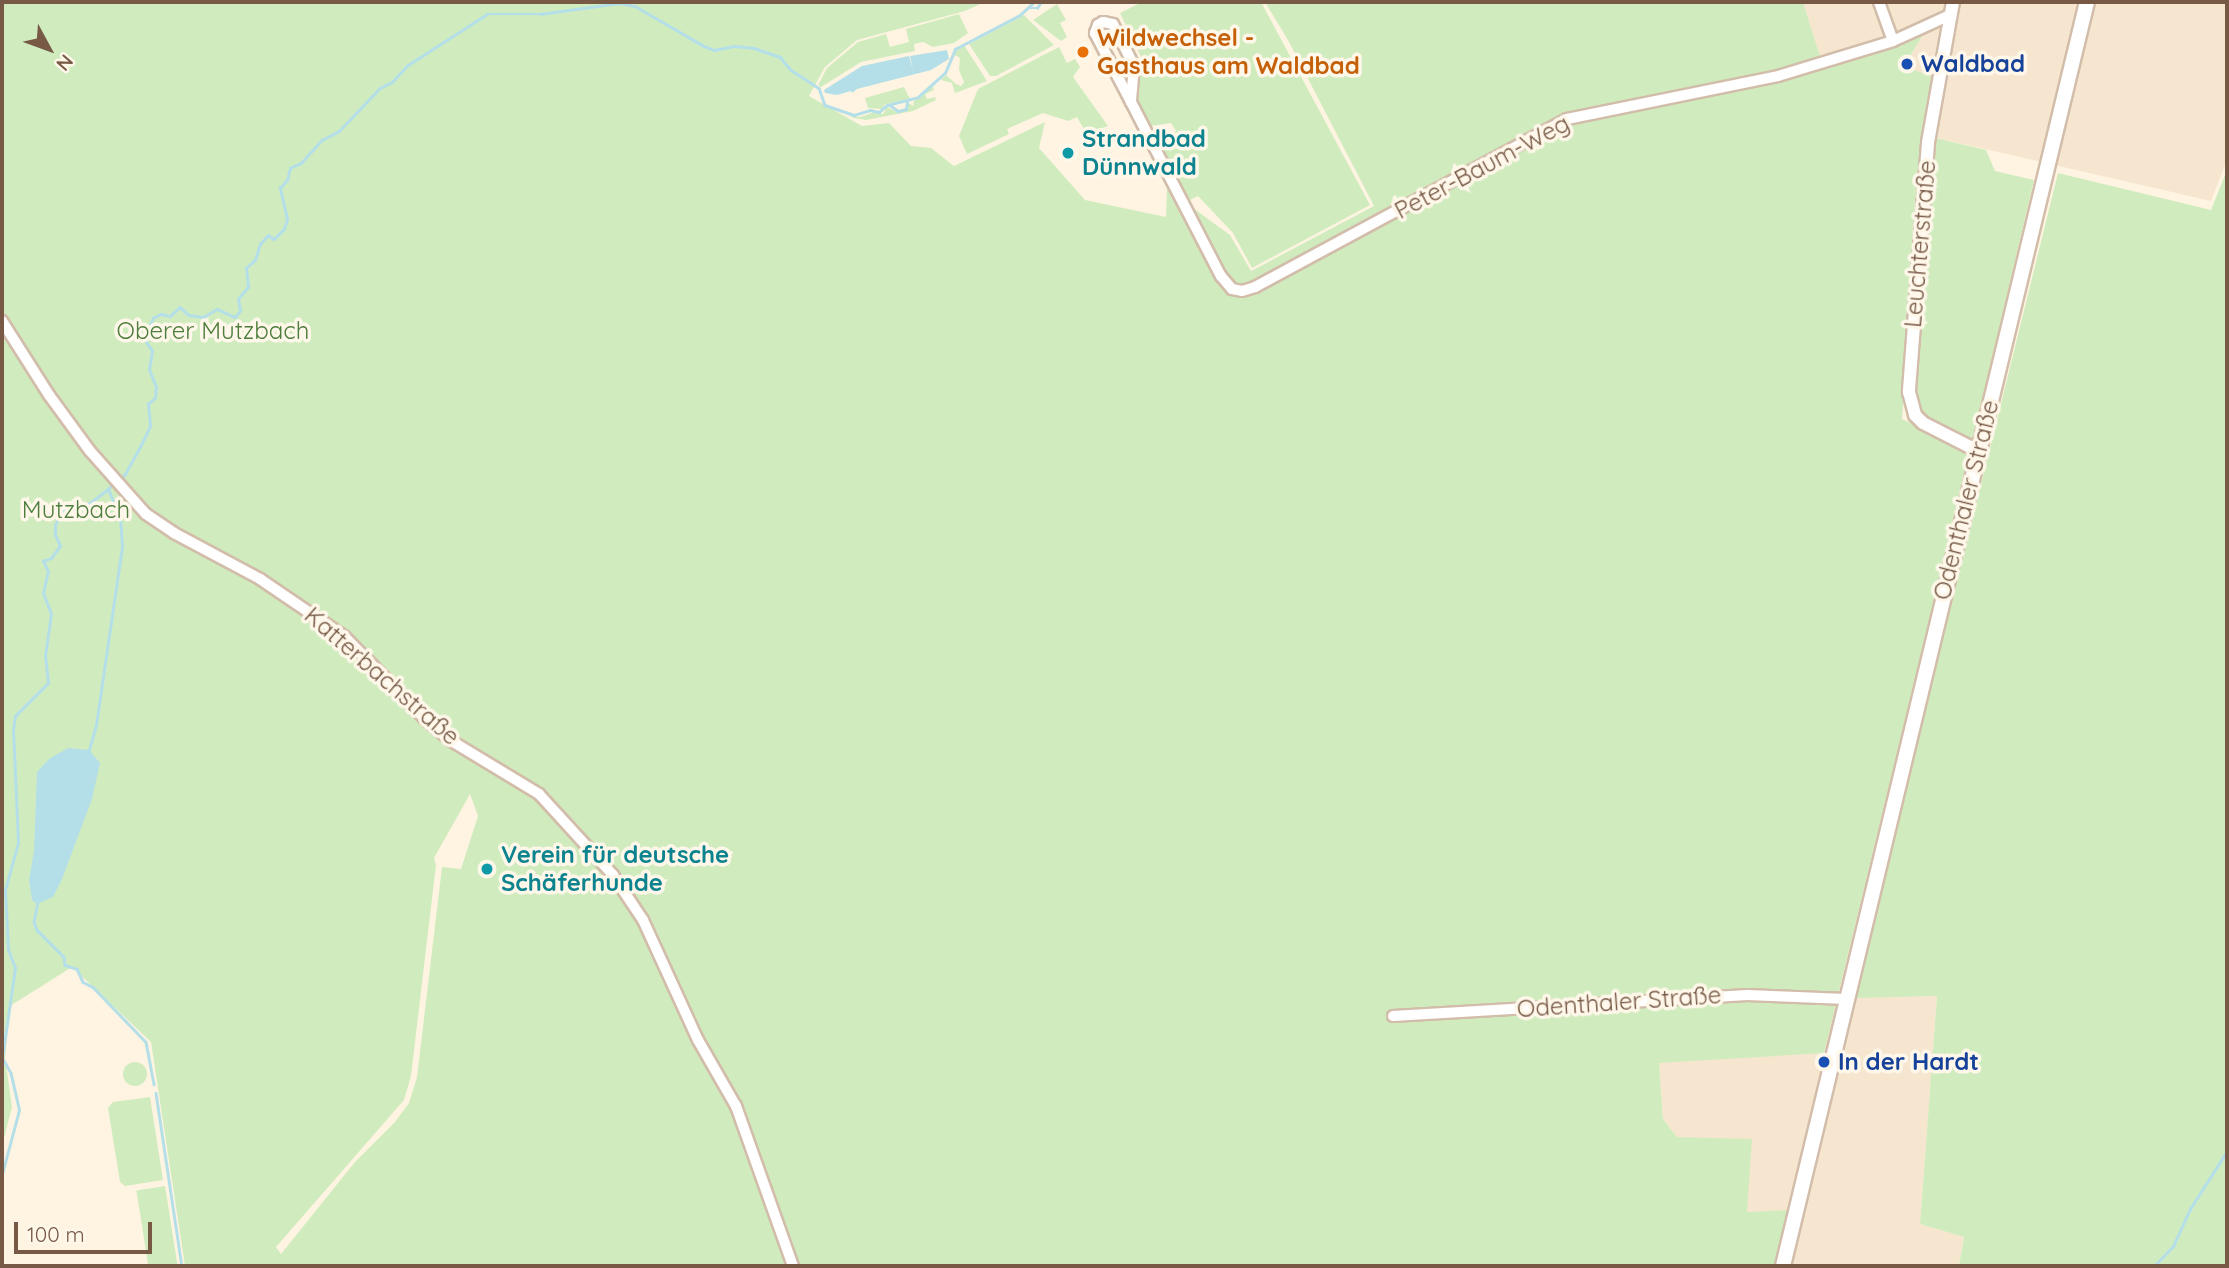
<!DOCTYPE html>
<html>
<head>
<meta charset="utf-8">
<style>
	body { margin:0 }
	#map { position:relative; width:2229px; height:1268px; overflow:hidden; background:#fef4e1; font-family:Quicksand,sans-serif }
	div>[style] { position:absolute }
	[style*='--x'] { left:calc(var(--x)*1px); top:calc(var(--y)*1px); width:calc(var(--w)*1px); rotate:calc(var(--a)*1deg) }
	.residential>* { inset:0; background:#f6e6cf }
	.green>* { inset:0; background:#d0ecbf; transform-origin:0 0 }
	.round { border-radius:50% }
	.water>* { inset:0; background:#b4dfe9 }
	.stream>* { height:2.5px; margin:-1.25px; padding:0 1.25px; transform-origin:1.25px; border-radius:1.25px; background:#b4dfe9 }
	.roads { filter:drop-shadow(2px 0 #d2bdaa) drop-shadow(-2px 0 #d2bdaa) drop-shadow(0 2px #d2bdaa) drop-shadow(0 -2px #d2bdaa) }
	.minor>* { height:10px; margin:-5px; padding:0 5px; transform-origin:5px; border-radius:5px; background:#fff }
	.tertiary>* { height:12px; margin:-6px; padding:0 6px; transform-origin:6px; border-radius:6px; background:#fff }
	.secondary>* { height:14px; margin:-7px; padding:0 7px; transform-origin:7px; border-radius:7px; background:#fff }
	.dots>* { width:19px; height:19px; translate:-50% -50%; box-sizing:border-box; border:4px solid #fff7e9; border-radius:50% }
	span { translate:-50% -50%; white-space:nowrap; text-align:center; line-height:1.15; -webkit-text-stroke:7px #fff7e9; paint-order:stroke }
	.food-label { font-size:24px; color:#c56008; font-weight:700 }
	.left { translate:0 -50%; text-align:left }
	.transit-label { font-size:24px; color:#164399; font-weight:700 }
	.culture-label { font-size:24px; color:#0d838f; font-weight:700 }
	.street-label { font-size:24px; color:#775946 }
	.park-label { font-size:24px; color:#4e7e3d }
	.frame { position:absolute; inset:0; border:4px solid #775946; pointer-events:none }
	.north { position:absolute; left:14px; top:14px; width:70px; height:70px; -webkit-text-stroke:5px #fff7e9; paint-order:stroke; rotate:131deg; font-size:19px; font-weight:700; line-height:28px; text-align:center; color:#775946 }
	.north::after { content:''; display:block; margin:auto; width:24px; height:32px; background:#775946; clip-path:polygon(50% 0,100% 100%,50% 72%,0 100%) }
	.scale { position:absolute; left:14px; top:1222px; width:138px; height:32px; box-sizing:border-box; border:4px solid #775946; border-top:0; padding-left:9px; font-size:21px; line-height:24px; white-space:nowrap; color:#775946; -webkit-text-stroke:5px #fff7e9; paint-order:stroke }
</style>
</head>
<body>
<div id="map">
	<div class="residential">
		<div style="clip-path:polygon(1803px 2px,2227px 2px,2227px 160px,2211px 201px,1924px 135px,1904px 67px,1922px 36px,1823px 67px)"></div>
		<div style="clip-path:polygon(1937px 996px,1920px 1224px,1964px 1237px,1959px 1266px,1776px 1266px,1789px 1211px,1747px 1213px,1677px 1137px,1663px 1119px,1659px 1063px,1698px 1060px,1837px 997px)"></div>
	</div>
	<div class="green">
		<div style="clip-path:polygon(evenodd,2px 2px,985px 2px,965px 11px,857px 40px,825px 67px,809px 96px,862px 126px,889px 123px,911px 146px,931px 148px,954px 166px,1045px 122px,1039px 148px,1085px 200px,1166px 217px,1167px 189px,1230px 235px,1251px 271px,1374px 206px,1289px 42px,1265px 2px,1803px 2px,1823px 66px,1923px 35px,1904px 66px,1932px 77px,1924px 135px,1902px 419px,1970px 452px,1824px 1053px,1659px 1063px,1663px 1119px,1677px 1137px,1752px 1139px,1747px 1212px,1789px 1210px,1776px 1266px,185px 1266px,151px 1042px,72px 967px,10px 1006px,5px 1058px,12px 1107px,2px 1146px,2px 2px,470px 794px,478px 816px,461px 869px,442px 867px,417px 1077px,409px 1103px,395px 1122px,355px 1162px,281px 1254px,276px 1247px,404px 1100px,411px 1076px,436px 865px,434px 858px,470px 794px)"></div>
		<div style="clip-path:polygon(1142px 2px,1261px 2px,1370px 205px,1252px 268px,1233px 233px,1198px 196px,1188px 201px,1162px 149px,1162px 144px,1176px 131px,1171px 123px,1150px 126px,1137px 100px,1138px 67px,1144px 63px,1120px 13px)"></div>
		<div style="clip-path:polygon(1057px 4px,1066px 20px,1060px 23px,1067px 37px,1061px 41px,1033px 20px)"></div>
		<div style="clip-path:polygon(959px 14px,968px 33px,954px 43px,933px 47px,923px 42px,914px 44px,915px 51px,861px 62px,821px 87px,818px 85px,827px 68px,858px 42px,886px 34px,890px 47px,909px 42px,906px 29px)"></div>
		<div style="clip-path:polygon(1024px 15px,1054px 45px,996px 76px,990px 76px,969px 44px)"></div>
		<div style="clip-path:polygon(964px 45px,987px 81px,955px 93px,952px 83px,941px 80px,946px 75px,956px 84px,961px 86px,964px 82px,959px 70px,960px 58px,953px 54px)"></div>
		<div style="clip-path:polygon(1059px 47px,1067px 63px,1075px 59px,1080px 67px,1073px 77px,1108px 126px,1086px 133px,1077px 117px,1068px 121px,1043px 113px,1007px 129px,1009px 134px,967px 154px,959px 136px,978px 89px)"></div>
		<div style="clip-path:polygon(933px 86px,934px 90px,925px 94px,927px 99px,935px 97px,936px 100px,913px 111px,866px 120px,849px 117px,861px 117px,874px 112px,883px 114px,887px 107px,897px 112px,908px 110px,908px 103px,914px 106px,913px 102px)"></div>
		<div style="clip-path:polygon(904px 87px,910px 99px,885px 104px,882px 109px,868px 108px,865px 98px)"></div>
		<div style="clip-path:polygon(1932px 137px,1986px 150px,1995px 171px,2034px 180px,1972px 443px,1929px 421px,1915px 398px)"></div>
		<div style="clip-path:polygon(2227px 170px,2227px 1266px,1959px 1266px,1964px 1237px,1920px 1224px,1937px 996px,1854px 998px,2058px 173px,2211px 210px)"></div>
		<div class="round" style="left:123px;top:1062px;width:24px;height:24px"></div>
		<div style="clip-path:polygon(150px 1097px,163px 1180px,125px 1186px,120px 1182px,108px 1108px,113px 1102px)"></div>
		<div style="left:165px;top:1186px;width:81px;height:29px;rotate:81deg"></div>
	</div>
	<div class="water">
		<div style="clip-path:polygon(947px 50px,949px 59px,931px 70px,857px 89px,852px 93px,851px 91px,837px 95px,825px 93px,824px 90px,862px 66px,909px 56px,913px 70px,910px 56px)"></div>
		<div style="clip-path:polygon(68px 748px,89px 750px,100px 763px,92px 799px,62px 879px,53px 897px,37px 904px,32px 900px,29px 880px,34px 851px,37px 772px,49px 759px)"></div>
	</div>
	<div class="stream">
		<div style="--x:1028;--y:8;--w:9;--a:0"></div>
		<div style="--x:1037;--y:8;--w:7;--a:-56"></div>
		<div style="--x:890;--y:105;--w:10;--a:37"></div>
		<div style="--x:898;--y:111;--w:8;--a:-14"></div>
		<div style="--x:906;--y:109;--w:6;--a:-81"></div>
		<div style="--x:88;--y:753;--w:29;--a:-74"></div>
		<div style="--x:96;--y:725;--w:181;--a:-81.7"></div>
		<div style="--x:122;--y:546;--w:27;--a:-94"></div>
		<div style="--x:120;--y:519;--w:32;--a:-112"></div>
		<div style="--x:38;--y:902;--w:20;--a:101"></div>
		<div style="--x:34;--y:922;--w:9;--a:69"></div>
		<div style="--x:37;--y:930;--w:38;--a:45"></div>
		<div style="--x:64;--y:957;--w:8;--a:83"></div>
		<div style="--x:65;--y:965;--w:13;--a:18"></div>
		<div style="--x:77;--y:969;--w:14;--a:65"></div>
		<div style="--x:83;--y:982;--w:11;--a:27"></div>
		<div style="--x:93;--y:987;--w:76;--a:46.1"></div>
		<div style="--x:146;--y:1042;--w:43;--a:79.2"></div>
		<div style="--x:2;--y:1059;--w:92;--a:-81.9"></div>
		<div style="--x:15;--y:968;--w:19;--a:-111"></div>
		<div style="--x:8;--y:950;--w:60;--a:-92.9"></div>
		<div style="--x:5;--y:890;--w:49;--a:-74.5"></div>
		<div style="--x:18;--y:843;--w:113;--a:-92.5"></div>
		<div style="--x:13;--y:730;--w:14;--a:-82"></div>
		<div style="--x:15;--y:716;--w:47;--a:-45"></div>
		<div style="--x:48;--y:683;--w:27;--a:-96"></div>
		<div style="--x:45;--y:656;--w:42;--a:-81.9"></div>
		<div style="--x:51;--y:614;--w:22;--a:-111"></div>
		<div style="--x:43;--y:593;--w:22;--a:-77"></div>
		<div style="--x:48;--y:572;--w:12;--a:-114"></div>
		<div style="--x:43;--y:561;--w:9;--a:-21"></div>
		<div style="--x:51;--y:558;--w:15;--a:-53"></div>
		<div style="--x:60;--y:546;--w:12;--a:-114"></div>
		<div style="--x:55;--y:535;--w:10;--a:-90"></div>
		<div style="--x:55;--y:525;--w:25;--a:-61"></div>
		<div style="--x:67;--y:503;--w:20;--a:6"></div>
		<div style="--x:87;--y:505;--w:26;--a:-37"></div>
		<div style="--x:108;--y:489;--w:23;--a:-41"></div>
		<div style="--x:125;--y:474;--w:29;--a:-61"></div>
		<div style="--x:139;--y:449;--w:25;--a:-64"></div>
		<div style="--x:150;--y:426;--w:22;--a:-95"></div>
		<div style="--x:148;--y:404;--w:9;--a:-41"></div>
		<div style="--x:155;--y:398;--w:11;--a:-85"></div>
		<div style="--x:156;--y:387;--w:18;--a:-112"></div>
		<div style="--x:149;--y:370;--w:19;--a:-81"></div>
		<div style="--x:152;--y:351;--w:14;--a:-124"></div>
		<div style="--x:144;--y:339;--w:23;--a:-67"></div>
		<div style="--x:153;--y:318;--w:9;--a:-27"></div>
		<div style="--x:161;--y:314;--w:9;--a:13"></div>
		<div style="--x:170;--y:316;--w:13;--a:-42"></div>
		<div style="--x:180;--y:307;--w:12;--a:42"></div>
		<div style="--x:189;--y:315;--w:14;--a:8"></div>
		<div style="--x:203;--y:317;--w:16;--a:-30"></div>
		<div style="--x:217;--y:309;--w:20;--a:24"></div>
		<div style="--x:235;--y:317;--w:8;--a:-50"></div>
		<div style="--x:240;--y:311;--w:12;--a:-99"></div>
		<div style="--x:238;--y:299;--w:16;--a:-50"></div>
		<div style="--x:248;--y:287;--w:19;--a:-96"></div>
		<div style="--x:246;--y:268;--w:12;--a:-42"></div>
		<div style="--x:255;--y:260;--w:17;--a:-73"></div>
		<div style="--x:260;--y:244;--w:12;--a:-48"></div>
		<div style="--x:268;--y:235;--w:7;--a:34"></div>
		<div style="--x:274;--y:239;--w:14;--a:-45"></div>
		<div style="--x:284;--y:229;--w:10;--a:-73"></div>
		<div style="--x:287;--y:219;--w:32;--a:-103"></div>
		<div style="--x:280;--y:188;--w:11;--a:-49"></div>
		<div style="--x:287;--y:180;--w:12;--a:-76"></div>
		<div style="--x:290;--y:168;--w:12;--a:-24"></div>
		<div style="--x:301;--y:163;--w:31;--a:-48"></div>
		<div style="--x:322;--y:140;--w:19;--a:-28"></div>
		<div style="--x:339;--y:131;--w:59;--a:-46.4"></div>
		<div style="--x:380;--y:88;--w:13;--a:-27"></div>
		<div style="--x:392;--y:82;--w:23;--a:-47"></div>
		<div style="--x:408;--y:65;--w:94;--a:-32.8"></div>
		<div style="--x:487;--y:14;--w:53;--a:0"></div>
		<div style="--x:540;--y:14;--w:80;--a:-7.9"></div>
		<div style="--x:619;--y:3;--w:16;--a:11"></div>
		<div style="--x:635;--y:6;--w:80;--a:30.1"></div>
		<div style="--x:704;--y:46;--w:11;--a:22"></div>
		<div style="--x:714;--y:50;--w:21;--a:-11"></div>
		<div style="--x:735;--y:46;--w:19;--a:6"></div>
		<div style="--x:754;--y:48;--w:28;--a:19"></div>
		<div style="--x:780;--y:57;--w:17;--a:50"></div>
		<div style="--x:791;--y:70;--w:33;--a:33"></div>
		<div style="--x:819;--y:88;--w:18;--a:71"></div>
		<div style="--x:825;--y:105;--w:31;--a:19"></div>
		<div style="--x:854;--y:115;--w:17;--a:-17"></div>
		<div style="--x:870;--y:110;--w:9;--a:13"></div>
		<div style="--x:879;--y:112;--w:11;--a:-41"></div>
		<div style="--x:887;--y:105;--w:32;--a:-14"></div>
		<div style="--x:918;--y:97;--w:36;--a:-42"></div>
		<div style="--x:945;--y:73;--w:26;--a:-67"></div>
		<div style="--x:955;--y:49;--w:73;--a:-27.6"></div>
		<div style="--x:1020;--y:15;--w:19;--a:-43"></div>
		<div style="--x:156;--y:1093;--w:175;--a:81.5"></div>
		<div style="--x:2;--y:1174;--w:66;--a:-75.1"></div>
		<div style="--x:19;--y:1110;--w:37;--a:-103"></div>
		<div style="--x:11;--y:1074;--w:18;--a:-119"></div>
		<div style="--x:2154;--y:1266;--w:28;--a:-46"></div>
		<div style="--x:2173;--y:1246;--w:41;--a:-65.3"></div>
		<div style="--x:2190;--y:1209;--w:69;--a:-57.5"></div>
	</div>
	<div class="roads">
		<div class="minor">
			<div style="--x:1879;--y:2;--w:41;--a:70.3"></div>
			<div style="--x:1103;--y:22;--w:10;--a:11"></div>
			<div style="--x:1113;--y:24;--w:47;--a:63.4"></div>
			<div style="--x:1134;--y:66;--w:36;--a:95"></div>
			<div style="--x:1131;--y:102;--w:78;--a:-117.6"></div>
			<div style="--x:1095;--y:33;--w:9;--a:-69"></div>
			<div style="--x:1098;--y:25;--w:6;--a:-31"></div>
			<div style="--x:1131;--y:102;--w:196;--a:62.7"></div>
			<div style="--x:1221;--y:276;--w:17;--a:50"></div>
			<div style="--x:1232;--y:289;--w:10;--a:11"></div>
			<div style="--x:1242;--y:291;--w:14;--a:-17"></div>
			<div style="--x:1255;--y:287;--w:354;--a:-28.3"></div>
			<div style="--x:1567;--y:119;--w:215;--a:-11.5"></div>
			<div style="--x:1778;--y:76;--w:120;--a:-16.9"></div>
			<div style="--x:1893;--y:41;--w:63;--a:-24.5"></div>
			<div style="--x:2;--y:321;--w:88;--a:57.6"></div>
			<div style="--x:49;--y:395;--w:69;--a:53.8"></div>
			<div style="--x:90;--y:451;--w:84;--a:48.4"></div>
			<div style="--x:146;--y:514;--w:34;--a:34"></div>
			<div style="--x:174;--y:533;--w:98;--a:28.1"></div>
			<div style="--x:260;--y:579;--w:102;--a:34.2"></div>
			<div style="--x:344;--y:636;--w:116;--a:45.7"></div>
			<div style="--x:425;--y:719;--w:33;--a:40"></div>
			<div style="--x:450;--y:740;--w:104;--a:31.2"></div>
			<div style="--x:539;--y:794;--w:110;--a:47.6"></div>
			<div style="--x:613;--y:875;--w:54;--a:56.3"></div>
			<div style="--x:643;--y:920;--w:132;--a:65.4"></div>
			<div style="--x:698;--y:1040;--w:76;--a:60.1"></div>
			<div style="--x:736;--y:1106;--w:170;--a:70.4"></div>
			<div style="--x:1393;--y:1016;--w:355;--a:-3.4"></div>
			<div style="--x:1747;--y:995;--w:99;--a:2.3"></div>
		</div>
		<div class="tertiary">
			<div style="--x:1953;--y:2;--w:143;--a:100.1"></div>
			<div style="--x:1928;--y:143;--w:250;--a:94.4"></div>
			<div style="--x:1909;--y:392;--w:24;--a:75"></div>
			<div style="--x:1915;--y:415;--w:11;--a:45"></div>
			<div style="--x:1923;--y:423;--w:62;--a:27"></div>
		</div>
		<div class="secondary">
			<div style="--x:1783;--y:1266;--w:1300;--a:-76.48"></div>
		</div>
	</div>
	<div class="dots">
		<div style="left:1083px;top:52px;background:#e8710a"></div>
		<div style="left:1907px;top:64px;background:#1a4fb4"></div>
		<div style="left:1068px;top:153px;background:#0f9aa8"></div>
		<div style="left:487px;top:869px;background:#0f9aa8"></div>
		<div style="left:1824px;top:1062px;background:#1a4fb4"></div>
	</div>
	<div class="food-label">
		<span class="left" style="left:1097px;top:52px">Wildwechsel -<br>Gasthaus am Waldbad</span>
	</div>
	<div class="transit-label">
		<span class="left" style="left:1921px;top:64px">Waldbad</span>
		<span class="left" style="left:1838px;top:1062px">In der Hardt</span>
	</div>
	<div class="culture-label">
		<span class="left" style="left:1082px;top:153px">Strandbad<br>Dünnwald</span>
		<span class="left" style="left:501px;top:869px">Verein für deutsche<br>Schäferhunde</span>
	</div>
	<div class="street-label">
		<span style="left:1482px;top:167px;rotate:-28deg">Peter-Baum-Weg</span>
		<span style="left:1920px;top:244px;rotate:-85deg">Leuchterstraße</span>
		<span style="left:1966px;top:500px;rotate:-76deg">Odenthaler Straße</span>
		<span style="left:382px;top:676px;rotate:41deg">Katterbachstraße</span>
		<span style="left:1619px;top:1002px;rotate:-4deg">Odenthaler Straße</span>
	</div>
	<div class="park-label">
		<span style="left:213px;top:331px">Oberer Mutzbach</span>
		<span style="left:76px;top:510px">Mutzbach</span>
	</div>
	<div class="frame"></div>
	<div class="north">N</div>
	<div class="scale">100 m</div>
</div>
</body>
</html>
